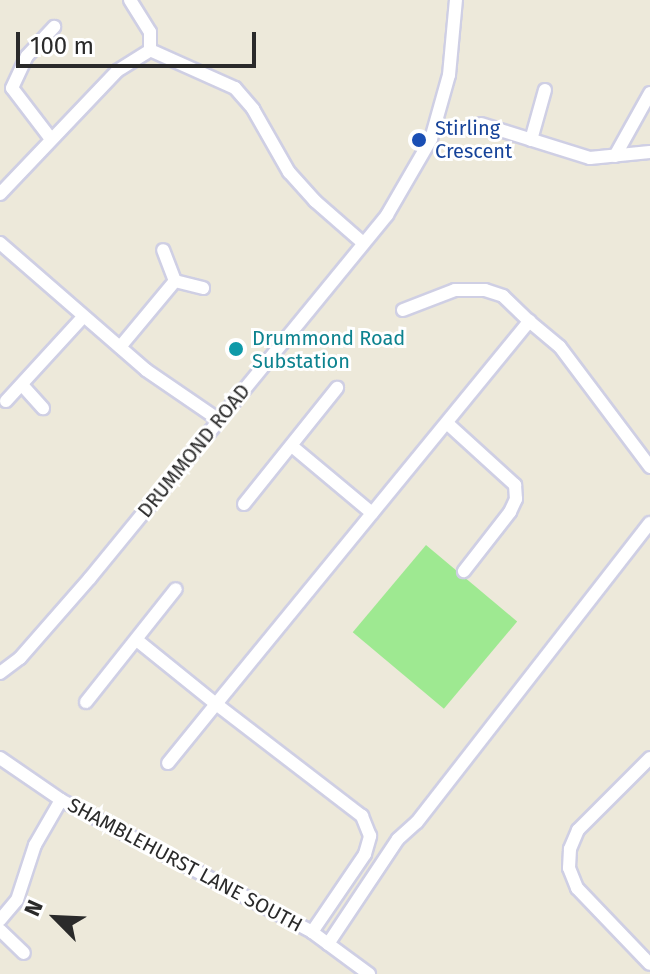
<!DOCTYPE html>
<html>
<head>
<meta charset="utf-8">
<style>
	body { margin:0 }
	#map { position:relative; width:650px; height:974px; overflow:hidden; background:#ede9da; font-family:"Fira Sans",sans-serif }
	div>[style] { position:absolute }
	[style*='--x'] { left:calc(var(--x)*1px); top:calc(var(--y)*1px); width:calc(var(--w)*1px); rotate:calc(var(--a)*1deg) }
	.green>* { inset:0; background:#9ee991; transform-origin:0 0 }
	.roads { filter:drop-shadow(2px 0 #cfcfe4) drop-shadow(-2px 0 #cfcfe4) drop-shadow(0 2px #cfcfe4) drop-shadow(0 -2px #cfcfe4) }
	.street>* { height:12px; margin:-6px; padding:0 6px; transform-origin:6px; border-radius:6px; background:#fff }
	.dots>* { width:22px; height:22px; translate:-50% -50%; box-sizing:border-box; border:4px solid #fff; border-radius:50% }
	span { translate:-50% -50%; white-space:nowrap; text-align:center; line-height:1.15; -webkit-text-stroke:6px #fff; paint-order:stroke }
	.transit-label { font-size:20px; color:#164399 }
	.left { translate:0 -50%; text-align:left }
	.culture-label { font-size:20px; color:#0d838f }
	.street-label { font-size:20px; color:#2a2a2a }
	.north { position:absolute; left:16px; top:878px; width:80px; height:80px; -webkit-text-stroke:6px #fff; paint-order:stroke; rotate:294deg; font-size:22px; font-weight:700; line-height:32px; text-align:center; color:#2a2a2a }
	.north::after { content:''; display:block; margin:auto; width:28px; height:36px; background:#2a2a2a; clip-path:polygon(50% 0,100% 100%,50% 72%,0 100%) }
	.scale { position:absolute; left:16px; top:32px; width:240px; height:36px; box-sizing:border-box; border:4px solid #2a2a2a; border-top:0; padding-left:10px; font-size:24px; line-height:28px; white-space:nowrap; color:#2a2a2a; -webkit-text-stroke:6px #fff; paint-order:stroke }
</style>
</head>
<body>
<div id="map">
	<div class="green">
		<div style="left:426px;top:545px;width:119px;height:114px;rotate:40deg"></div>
	</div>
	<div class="roads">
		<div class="street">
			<div style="--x:130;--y:0;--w:38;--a:58"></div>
			<div style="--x:150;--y:32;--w:18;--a:90"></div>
			<div style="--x:481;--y:124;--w:114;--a:17.3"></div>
			<div style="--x:590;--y:158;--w:60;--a:-5.7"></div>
			<div style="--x:51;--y:139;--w:64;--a:-127.4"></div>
			<div style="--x:12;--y:88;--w:35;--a:-65"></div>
			<div style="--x:27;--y:56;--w:40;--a:-47"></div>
			<div style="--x:531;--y:140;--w:52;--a:-74.4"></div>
			<div style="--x:615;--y:156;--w:72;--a:-60.9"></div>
			<div style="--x:0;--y:194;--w:170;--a:-46.4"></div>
			<div style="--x:117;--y:71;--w:39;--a:-32"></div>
			<div style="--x:150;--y:50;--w:93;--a:24.1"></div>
			<div style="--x:235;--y:88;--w:28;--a:49"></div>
			<div style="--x:253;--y:109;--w:73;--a:60.3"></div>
			<div style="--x:289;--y:172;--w:39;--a:48"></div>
			<div style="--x:315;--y:201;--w:64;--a:41.2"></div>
			<div style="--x:0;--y:243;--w:194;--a:41"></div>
			<div style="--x:146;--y:370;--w:88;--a:34.4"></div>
			<div style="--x:175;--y:281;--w:29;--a:14"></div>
			<div style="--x:403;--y:310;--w:56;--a:-21"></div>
			<div style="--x:455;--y:290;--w:30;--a:0"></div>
			<div style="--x:485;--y:290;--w:19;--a:18"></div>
			<div style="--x:503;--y:296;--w:36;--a:44"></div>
			<div style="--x:120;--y:347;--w:86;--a:-50.2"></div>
			<div style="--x:175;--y:281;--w:33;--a:-111"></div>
			<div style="--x:23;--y:386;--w:30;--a:48"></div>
			<div style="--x:6;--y:401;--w:114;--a:-47.5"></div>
			<div style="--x:448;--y:424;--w:91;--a:42.3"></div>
			<div style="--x:515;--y:485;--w:14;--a:86"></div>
			<div style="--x:516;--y:499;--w:14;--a:115"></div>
			<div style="--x:510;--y:512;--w:75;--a:127.9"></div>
			<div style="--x:293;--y:447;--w:103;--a:39.9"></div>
			<div style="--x:244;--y:504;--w:149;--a:-51.3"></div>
			<div style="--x:138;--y:641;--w:100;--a:38.9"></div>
			<div style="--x:216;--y:704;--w:76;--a:129.1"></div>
			<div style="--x:0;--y:673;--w:25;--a:-37"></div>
			<div style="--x:20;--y:658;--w:106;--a:-48.8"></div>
			<div style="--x:90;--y:578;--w:469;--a:-50.7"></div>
			<div style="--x:387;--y:215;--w:88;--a:-59.9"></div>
			<div style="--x:431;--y:139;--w:66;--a:-74.3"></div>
			<div style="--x:449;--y:75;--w:75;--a:-84.7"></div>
			<div style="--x:86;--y:702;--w:144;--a:-51.5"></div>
			<div style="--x:0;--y:758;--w:74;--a:34.5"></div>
			<div style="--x:61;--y:800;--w:284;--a:27.7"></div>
			<div style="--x:312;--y:932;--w:71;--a:36.4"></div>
			<div style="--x:650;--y:758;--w:102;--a:135"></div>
			<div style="--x:578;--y:830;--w:21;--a:113"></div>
			<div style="--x:570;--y:849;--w:19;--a:93"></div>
			<div style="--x:569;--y:868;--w:22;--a:68"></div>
			<div style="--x:577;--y:888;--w:105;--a:46.2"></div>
			<div style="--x:0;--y:920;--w:26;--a:-50"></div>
			<div style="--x:17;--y:900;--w:58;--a:-71.9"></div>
			<div style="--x:35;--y:845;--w:52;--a:-60"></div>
			<div style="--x:0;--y:930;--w:33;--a:44"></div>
			<div style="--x:312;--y:932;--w:94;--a:-55.8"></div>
			<div style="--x:365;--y:854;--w:19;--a:-74"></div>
			<div style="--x:370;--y:836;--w:22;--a:-112"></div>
			<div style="--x:362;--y:816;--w:184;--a:-142.5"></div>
			<div style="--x:216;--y:704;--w:495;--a:-50.7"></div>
			<div style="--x:529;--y:321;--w:40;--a:40"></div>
			<div style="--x:560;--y:347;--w:150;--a:53.1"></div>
			<div style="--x:328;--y:944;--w:126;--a:-56.3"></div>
			<div style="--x:398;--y:839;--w:25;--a:-42"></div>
			<div style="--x:417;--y:822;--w:379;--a:-52.1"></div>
		</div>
	</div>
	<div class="dots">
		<div style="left:419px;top:140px;background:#1a4fb4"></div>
		<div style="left:236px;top:349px;background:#0f9aa8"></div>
	</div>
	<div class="transit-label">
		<span class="left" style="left:435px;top:140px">Stirling<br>Crescent</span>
	</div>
	<div class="culture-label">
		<span class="left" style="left:252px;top:350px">Drummond Road<br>Substation</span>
	</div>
	<div class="street-label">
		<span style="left:194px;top:451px;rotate:-51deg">DRUMMOND ROAD</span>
		<span style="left:185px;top:865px;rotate:28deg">SHAMBLEHURST LANE SOUTH</span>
	</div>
	<div class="north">N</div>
	<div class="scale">100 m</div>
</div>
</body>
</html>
